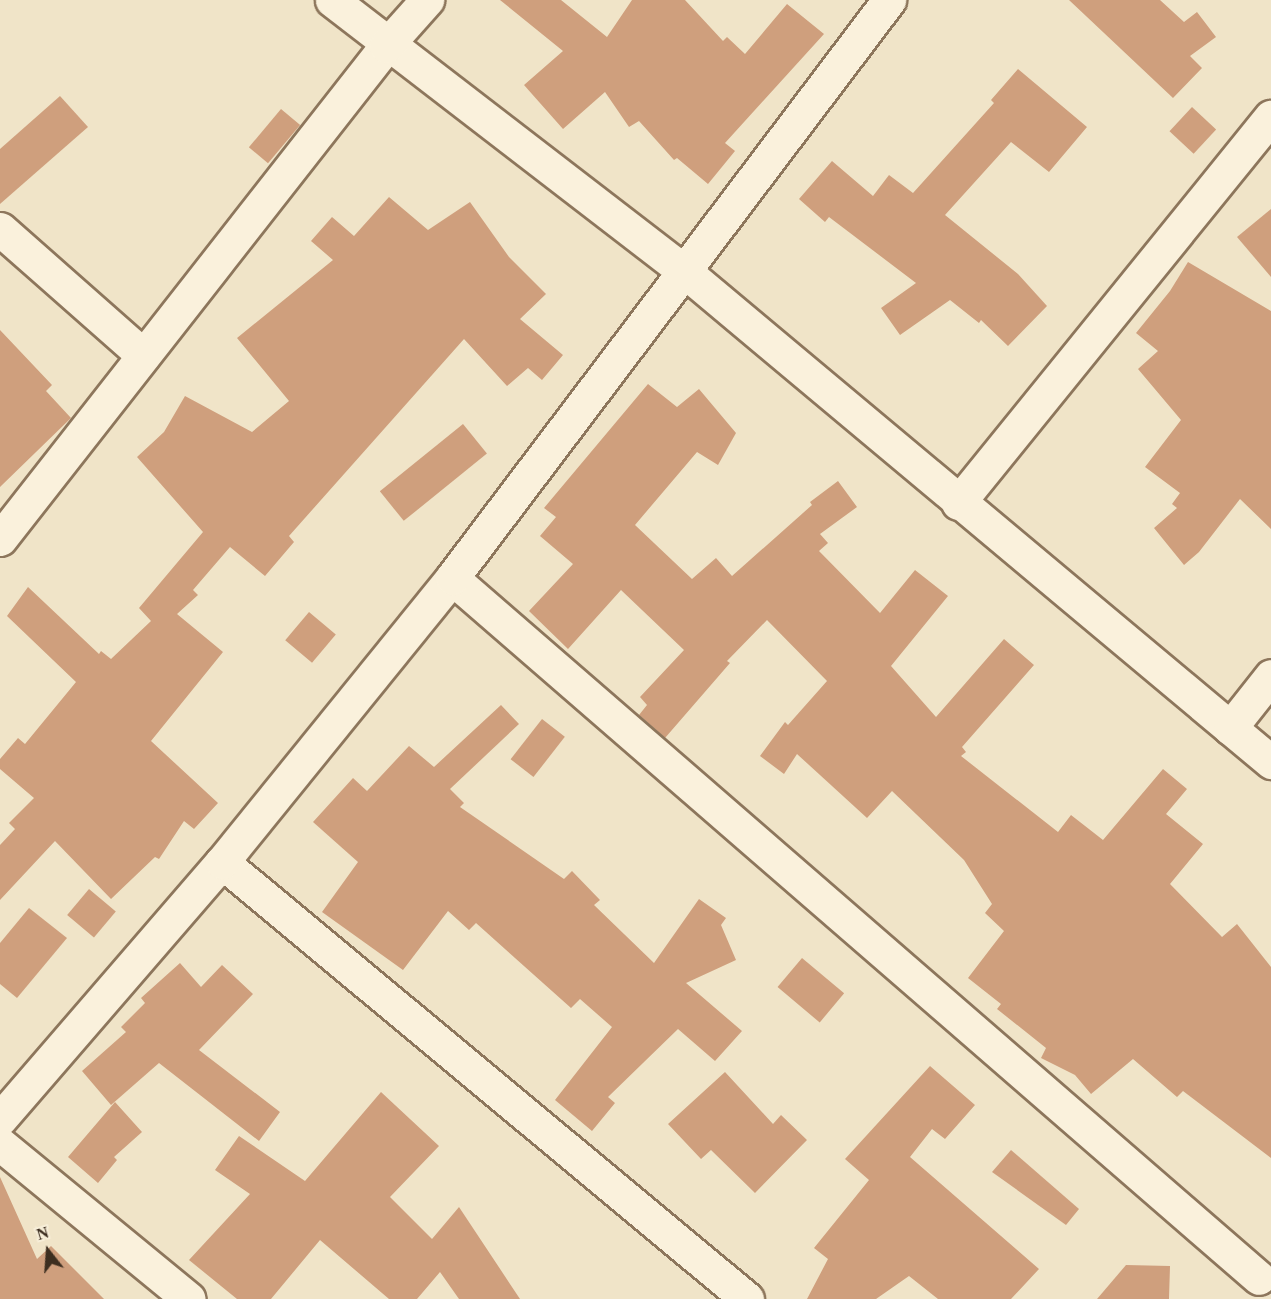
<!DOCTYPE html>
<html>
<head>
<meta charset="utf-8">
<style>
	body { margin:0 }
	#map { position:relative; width:1271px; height:1299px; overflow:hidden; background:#f0e4c8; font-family:"Times New Roman",serif }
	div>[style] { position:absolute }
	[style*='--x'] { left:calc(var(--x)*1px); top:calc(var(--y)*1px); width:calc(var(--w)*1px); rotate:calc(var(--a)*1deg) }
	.building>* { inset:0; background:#cf9f7d; transform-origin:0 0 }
	.roads { filter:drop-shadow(2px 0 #8d765c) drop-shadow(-2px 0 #8d765c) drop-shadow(0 2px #8d765c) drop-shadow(0 -2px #8d765c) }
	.street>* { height:33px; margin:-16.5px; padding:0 16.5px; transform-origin:16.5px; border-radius:16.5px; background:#faf1dc }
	span { translate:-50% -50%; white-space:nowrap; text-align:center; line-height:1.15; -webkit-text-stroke:4.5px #f7eed8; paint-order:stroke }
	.north { position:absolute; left:18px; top:1221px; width:60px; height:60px; -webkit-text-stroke:4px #f7eed8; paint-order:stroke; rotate:343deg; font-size:16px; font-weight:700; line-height:24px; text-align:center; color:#3d2e20 }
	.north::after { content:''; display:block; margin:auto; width:21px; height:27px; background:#3d2e20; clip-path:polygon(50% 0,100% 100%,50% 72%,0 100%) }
</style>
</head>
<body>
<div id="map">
	<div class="building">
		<div style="clip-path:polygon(500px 0,561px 0,607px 37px,632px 0,685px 0,723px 41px,727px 37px,745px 54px,787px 4px,824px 34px,725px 143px,735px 151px,708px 184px,677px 158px,674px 160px,639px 121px,629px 127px,605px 92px,563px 129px,524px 85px,563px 51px)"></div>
		<div style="clip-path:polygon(1069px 0,1160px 0,1184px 22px,1197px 12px,1216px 37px,1190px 56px,1202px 68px,1173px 98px)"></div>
		<div style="clip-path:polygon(1018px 69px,1087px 127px,1049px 172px,1011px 142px,945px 215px,1018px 274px,1047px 306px,1008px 346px,981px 320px,979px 323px,950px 300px,900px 335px,881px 308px,916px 283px,829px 217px,825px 222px,799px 199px,832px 161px,873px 196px,889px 175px,913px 193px,994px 103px,991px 100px)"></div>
		<div style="clip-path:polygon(60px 96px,88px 127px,0 204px,0 149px)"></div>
		<div style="left:1192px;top:107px;width:33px;height:33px;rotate:43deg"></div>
		<div style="left:281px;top:109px;width:25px;height:50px;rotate:40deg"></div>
		<div style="clip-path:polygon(389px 197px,428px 230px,470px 202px,509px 257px,546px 294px,520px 319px,563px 355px,542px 380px,528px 368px,507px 386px,464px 339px,289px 536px,294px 542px,265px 576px,230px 547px,193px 590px,198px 595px,177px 614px,223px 652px,151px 741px,218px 803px,194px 829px,184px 821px,159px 859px,155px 857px,111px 899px,55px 841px,0 900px,0 845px,15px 829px,9px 823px,34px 798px,0 769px,0 759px,18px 738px,25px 744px,76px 682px,7px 616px,28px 587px,99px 654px,101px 651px,111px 659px,151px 621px,139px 608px,203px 532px,137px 457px,164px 432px,185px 396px,252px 432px,289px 401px,237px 338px,333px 260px,311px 241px,332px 217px,354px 236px)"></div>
		<div style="clip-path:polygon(1271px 209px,1271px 277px,1237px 237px)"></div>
		<div style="clip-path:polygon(1188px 262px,1271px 311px,1271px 529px,1240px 499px,1199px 552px,1184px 565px,1154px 528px,1177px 508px,1172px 504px,1180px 493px,1145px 467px,1181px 420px,1138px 369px,1158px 351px,1136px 333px,1170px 291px)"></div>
		<div style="clip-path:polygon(0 330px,52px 385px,46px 391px,71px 418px,0 487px)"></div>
		<div style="clip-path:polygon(648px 384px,677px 407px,699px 389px,736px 433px,718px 465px,697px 452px,635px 525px,692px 579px,716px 558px,732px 576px,812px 505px,810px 502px,838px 481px,857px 507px,820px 534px,828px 543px,819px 551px,880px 613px,915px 570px,948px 596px,891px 666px,936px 717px,1004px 639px,1034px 665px,962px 747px,966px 752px,961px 756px,1058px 832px,1071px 815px,1103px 840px,1163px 769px,1187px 789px,1166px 814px,1203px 844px,1170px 884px,1222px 937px,1237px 924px,1271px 967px,1271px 1158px,1183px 1091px,1177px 1097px,1133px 1059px,1091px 1094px,1075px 1075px,1041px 1058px,1046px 1048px,997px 1009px,1001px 1004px,968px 978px,1004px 931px,985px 913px,992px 904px,964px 860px,892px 791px,867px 818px,797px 754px,784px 774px,760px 756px,785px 722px,788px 725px,827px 681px,767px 620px,727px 661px,730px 663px,665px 738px,639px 715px,647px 705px,640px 697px,684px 650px,621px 590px,568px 649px,529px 611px,573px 564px,540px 536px,556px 517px,544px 508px)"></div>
		<div style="left:463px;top:424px;width:38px;height:107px;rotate:51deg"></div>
		<div style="left:309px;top:612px;width:35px;height:37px;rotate:40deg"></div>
		<div style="clip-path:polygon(501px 705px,519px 724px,450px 789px,464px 803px,460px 807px,564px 879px,572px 871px,600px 900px,594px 905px,654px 963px,699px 899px,726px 918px,721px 925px,736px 960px,686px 983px,742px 1031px,715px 1061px,678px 1029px,608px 1097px,615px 1103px,592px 1131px,555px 1100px,612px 1027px,580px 999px,571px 1008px,476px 923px,469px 930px,448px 911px,403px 970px,322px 912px,358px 862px,313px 822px,353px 778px,367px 791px,409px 746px,434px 767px)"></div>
		<div style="left:542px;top:719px;width:29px;height:51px;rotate:38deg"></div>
		<div style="left:89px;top:889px;width:35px;height:34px;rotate:40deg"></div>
		<div style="clip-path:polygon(29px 908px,67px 938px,17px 998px,0 984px,0 943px)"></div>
		<div style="left:802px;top:958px;width:55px;height:38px;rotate:40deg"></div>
		<div style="clip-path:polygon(180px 963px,201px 987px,222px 965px,253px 994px,199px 1050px,280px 1112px,259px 1141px,159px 1063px,111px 1105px,82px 1071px,126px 1032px,121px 1027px,145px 1003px,141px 998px)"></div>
		<div style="clip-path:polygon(930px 1066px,975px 1105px,945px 1139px,932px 1129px,910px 1157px,1039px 1269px,1011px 1299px,938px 1299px,909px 1276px,876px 1299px,807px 1299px,828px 1259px,814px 1248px,869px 1180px,845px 1159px)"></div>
		<div style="clip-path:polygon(725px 1072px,773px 1124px,781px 1115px,807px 1140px,755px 1193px,711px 1150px,701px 1159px,668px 1124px)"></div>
		<div style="clip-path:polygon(381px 1092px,439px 1146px,390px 1197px,432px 1239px,459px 1207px,520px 1299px,459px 1299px,440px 1272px,417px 1299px,389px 1299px,320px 1240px,271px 1299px,237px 1299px,189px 1260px,250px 1194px,215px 1170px,239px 1136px,305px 1181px)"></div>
		<div style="clip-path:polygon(115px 1102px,142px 1132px,114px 1157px,117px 1160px,98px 1183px,68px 1157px)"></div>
		<div style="clip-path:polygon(1011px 1150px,1079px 1209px,1066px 1225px,992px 1172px)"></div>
		<div style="clip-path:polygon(0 1177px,37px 1259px,51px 1246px,104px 1299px,0 1299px)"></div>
		<div style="clip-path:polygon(1126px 1265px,1170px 1266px,1169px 1299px,1097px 1299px)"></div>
	</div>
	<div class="roads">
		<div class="street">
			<div style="--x:332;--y:0;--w:443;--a:37.6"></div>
			<div style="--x:683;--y:270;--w:767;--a:39.92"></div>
			<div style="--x:0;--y:229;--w:191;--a:41.4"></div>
			<div style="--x:958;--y:503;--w:497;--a:-51"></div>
			<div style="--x:0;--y:539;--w:626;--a:-51.94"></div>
			<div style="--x:386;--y:46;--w:62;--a:-48.3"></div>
			<div style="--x:452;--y:578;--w:1068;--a:40.94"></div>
			<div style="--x:1230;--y:728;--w:66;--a:-51.7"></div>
			<div style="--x:222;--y:862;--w:683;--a:39.77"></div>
			<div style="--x:0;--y:1119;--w:340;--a:-49.2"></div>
			<div style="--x:222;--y:862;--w:365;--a:-51"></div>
			<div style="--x:452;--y:578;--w:725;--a:-52.91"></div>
			<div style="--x:0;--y:1144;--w:244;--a:39.4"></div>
		</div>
	</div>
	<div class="north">N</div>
</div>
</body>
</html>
